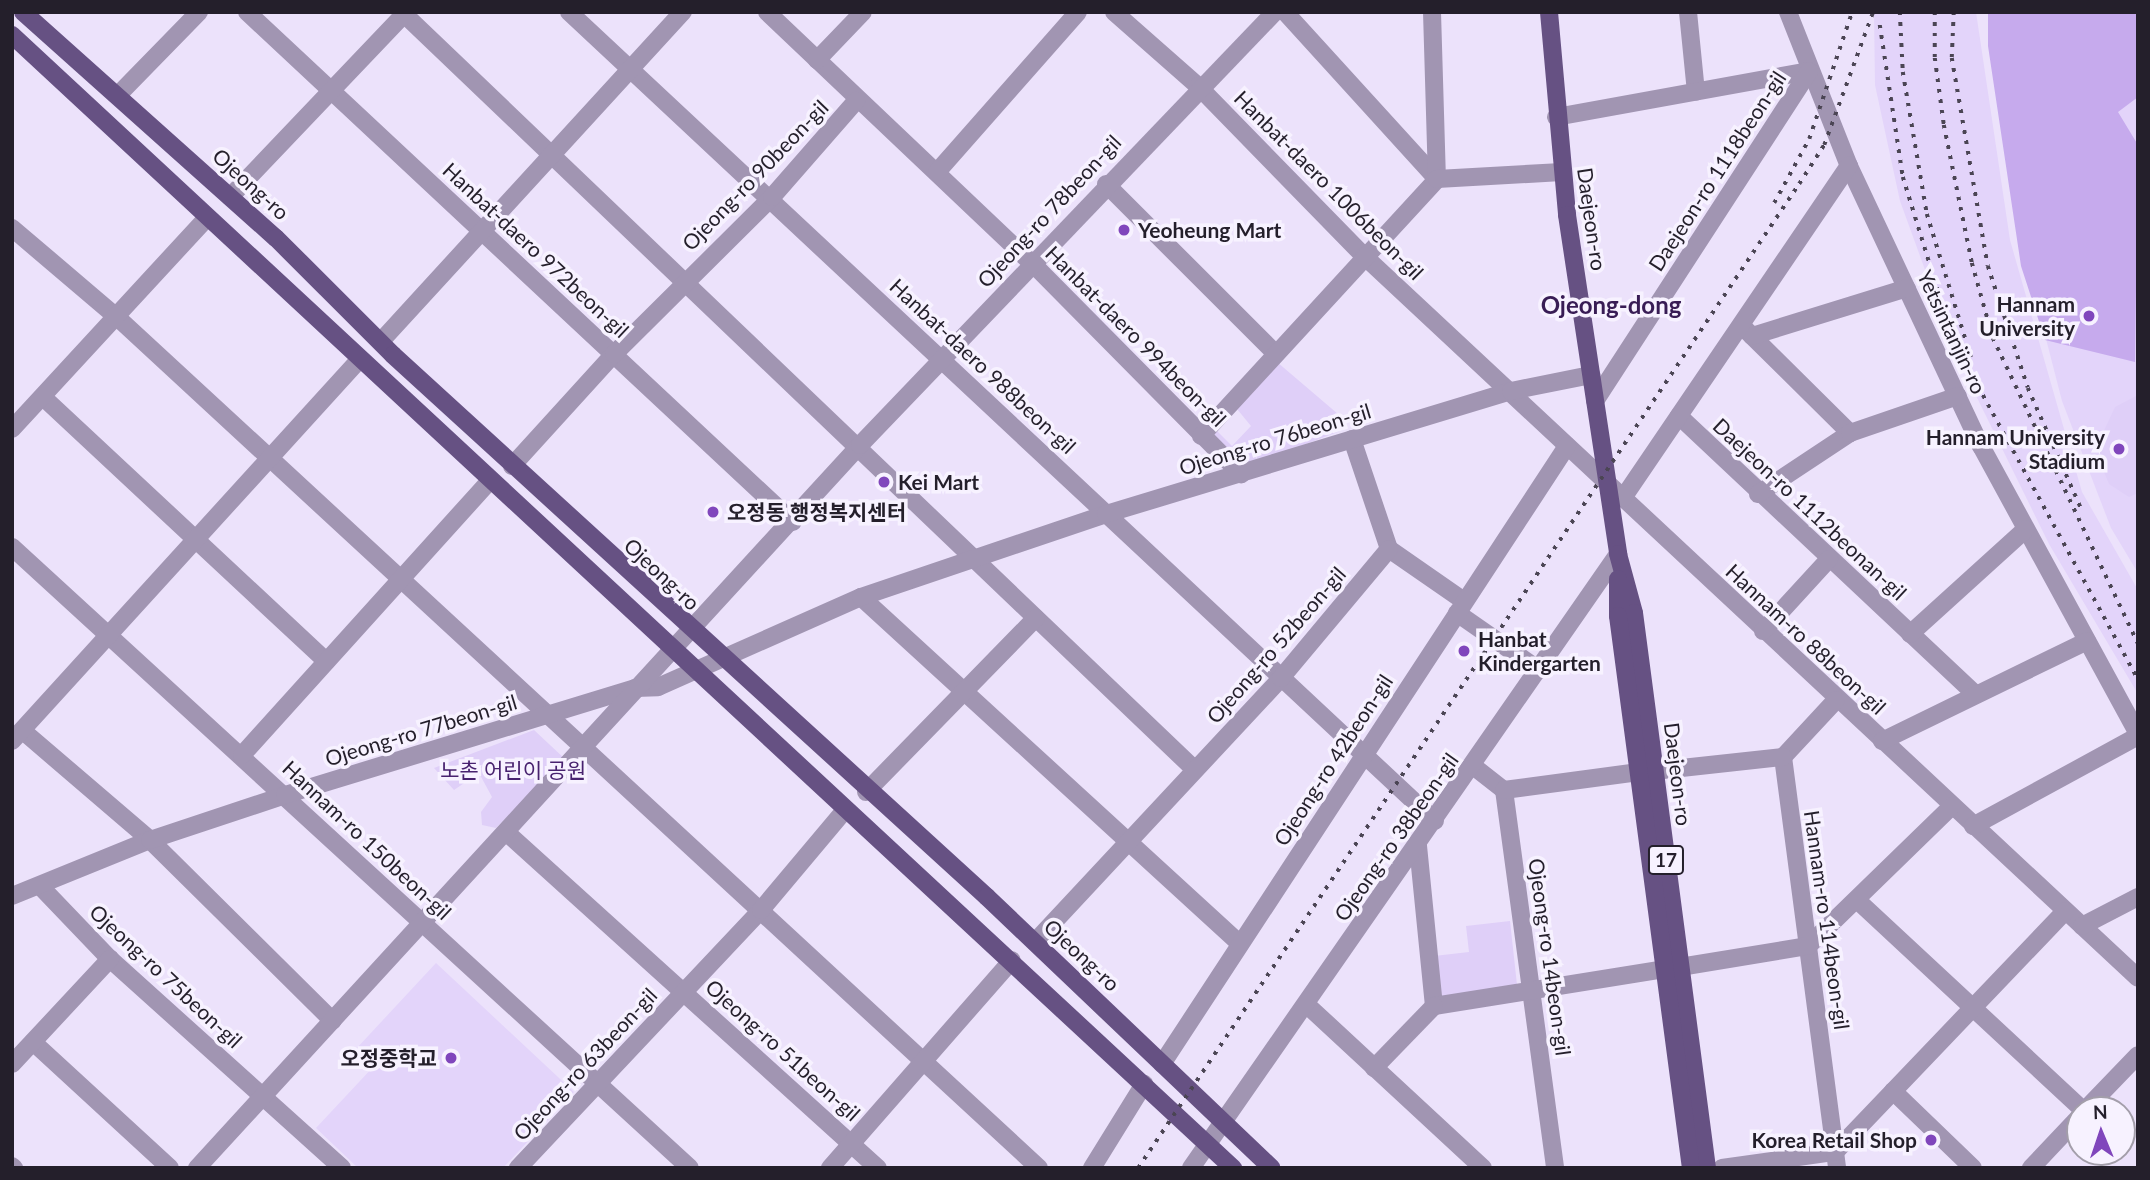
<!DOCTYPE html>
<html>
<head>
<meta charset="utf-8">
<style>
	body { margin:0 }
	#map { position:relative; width:2150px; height:1180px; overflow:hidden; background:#ece2fb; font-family:Lato,"Noto Sans KR",sans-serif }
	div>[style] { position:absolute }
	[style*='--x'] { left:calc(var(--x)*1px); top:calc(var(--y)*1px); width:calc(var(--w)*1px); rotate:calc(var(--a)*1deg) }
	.built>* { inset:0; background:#e3d4fa }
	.green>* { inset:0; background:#dfcff8 }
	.forest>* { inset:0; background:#c6aaed }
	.minor>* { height:18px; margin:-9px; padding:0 9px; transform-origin:9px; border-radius:9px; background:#a195b2 }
	.major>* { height:18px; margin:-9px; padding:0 9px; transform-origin:9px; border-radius:9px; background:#665183 }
	.rail>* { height:3.5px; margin-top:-1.75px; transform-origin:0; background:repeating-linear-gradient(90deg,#4b4554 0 3.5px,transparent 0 10.5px) }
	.dots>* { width:19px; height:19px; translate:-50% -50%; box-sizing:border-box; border:4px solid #f7f2ff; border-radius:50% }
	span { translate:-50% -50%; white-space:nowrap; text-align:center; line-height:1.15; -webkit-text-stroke:7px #f7f2ff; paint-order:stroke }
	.shield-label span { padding:2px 5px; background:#f7f2ff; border:2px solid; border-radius:5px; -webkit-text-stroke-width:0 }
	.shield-label { font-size:19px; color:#241f2b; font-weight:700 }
	.street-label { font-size:21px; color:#241f2b }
	.poi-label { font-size:21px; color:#241f2b; font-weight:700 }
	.left { translate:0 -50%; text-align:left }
	.right { translate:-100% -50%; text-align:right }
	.park-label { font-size:21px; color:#48226f }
	.quarter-label { font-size:24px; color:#381c55; font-weight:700 }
	.frame { position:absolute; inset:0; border:14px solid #241f2b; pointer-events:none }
	.north { position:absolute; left:2066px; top:1096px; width:70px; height:70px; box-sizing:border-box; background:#f7f2ff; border:2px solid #a39eaa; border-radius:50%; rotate:358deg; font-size:19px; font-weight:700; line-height:28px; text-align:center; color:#241f2b }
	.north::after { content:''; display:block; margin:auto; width:24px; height:32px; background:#8046bc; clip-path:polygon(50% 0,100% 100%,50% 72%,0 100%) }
</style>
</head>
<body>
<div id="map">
	<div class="built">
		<div style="clip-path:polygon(1874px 12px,1976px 12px,2010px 240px,2082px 492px,2138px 590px,2138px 694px,2049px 544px,1956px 355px,1900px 201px,1875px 85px)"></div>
		<div style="clip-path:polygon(2138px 12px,2138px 573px,2111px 528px,2062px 401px,2018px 230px)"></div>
		<div style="clip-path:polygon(436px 963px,574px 1092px,503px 1168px,358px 1168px,316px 1128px,374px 1066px,356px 1049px)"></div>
	</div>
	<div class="green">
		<div style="clip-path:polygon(1277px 362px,1345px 420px,1343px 430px,1251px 465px,1213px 438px,1215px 429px,1232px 446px,1251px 426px,1237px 409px)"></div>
		<div style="clip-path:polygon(2138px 395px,2138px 493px,2129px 497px,2109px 484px,2099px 460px,2101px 437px,2115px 407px)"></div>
		<div style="clip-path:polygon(534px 730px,565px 759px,496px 828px,482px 825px,481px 812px,492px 797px,479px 773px,454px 790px,434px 768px)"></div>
		<div style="clip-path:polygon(1510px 921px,1517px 985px,1442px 1001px,1434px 956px,1469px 952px,1466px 926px)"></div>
	</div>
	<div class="forest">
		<div style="clip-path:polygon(1988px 12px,2138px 12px,2138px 97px,2118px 112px,2138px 145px,2135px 362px,2045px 340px,2021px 266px,1988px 46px)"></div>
	</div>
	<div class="minor">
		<div style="--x:247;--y:12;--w:747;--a:43.05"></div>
		<div style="--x:569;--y:12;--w:1185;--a:43.05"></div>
		<div style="--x:767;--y:12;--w:366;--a:43.5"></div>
		<div style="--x:1033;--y:264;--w:296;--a:45.3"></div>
		<div style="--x:1114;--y:12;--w:112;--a:41.4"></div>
		<div style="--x:1198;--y:86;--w:238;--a:45.7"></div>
		<div style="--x:1364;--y:256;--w:1058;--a:43.01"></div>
		<div style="--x:1285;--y:12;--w:226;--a:47.7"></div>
		<div style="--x:1432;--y:12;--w:167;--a:88.3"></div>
		<div style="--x:1688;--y:12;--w:80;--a:84.3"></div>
		<div style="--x:1788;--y:12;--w:166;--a:68.4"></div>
		<div style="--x:1849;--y:166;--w:310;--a:64.8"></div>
		<div style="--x:1981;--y:446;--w:328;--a:61.4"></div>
		<div style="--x:404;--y:14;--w:1094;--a:43.7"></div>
		<div style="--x:817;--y:60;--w:66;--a:-46.2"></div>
		<div style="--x:118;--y:95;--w:116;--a:-45.7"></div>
		<div style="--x:1556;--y:117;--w:257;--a:-10.3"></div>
		<div style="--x:937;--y:172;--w:213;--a:-48.6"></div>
		<div style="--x:1106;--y:184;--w:239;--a:45"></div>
		<div style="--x:230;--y:197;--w:255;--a:-46.4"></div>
		<div style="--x:12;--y:228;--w:140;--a:40.4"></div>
		<div style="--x:119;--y:319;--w:1252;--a:42.7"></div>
		<div style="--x:1745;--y:329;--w:148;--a:44.7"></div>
		<div style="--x:1752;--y:336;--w:162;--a:-17.2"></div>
		<div style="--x:383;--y:339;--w:444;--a:-47.5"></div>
		<div style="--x:44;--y:398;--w:386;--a:43"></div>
		<div style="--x:1595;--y:401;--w:393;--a:-57"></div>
		<div style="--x:1679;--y:416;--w:407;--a:43.2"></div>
		<div style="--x:12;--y:429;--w:287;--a:-47.3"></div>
		<div style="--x:1201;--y:436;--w:349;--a:-47.4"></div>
		<div style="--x:1437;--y:179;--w:125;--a:-3.2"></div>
		<div style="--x:1352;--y:439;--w:116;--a:71.4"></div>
		<div style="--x:1389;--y:549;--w:91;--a:34.7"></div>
		<div style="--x:512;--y:466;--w:151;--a:-47.7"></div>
		<div style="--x:614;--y:354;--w:223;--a:-44.8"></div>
		<div style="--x:772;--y:197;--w:128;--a:-48.8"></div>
		<div style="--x:1758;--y:494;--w:110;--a:-33.5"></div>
		<div style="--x:1850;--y:433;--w:114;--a:-18.9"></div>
		<div style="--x:1623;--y:498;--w:402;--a:-55.8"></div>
		<div style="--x:12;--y:547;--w:919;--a:42.49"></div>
		<div style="--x:861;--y:597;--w:512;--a:42.47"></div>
		<div style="--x:1457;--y:613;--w:100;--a:34.8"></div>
		<div style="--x:1763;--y:631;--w:98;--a:-47.5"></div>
		<div style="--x:1910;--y:634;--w:156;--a:-42.2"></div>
		<div style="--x:1836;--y:700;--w:78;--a:132.9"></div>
		<div style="--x:1783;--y:757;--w:415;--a:82.5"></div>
		<div style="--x:23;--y:731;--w:167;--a:40.6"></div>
		<div style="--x:150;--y:840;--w:257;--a:44.7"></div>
		<div style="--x:12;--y:741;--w:517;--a:-47.67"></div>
		<div style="--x:1882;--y:741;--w:228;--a:-26"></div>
		<div style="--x:242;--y:755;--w:370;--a:-47.9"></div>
		<div style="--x:1473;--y:766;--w:39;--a:38"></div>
		<div style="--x:1504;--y:790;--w:381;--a:82.3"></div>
		<div style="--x:1654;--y:771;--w:130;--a:-6.2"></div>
		<div style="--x:1504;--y:790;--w:136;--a:-7.6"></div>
		<div style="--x:866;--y:792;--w:243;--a:-45.7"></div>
		<div style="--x:1973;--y:826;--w:188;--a:-28.6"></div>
		<div style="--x:507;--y:833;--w:500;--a:42.1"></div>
		<div style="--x:1418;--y:846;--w:161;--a:84.3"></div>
		<div style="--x:40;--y:886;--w:101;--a:46.2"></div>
		<div style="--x:110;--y:959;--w:312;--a:42"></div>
		<div style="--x:12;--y:896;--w:149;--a:-22.1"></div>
		<div style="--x:150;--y:840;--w:142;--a:-18.4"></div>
		<div style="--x:285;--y:795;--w:366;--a:-17"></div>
		<div style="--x:635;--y:688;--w:23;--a:-2"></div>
		<div style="--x:658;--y:687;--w:222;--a:-23.9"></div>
		<div style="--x:861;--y:597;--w:259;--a:-18.7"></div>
		<div style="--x:1106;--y:514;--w:423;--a:-16.9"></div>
		<div style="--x:1511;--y:391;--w:82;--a:-11.3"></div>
		<div style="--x:1858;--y:901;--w:307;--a:42.9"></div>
		<div style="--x:2082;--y:926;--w:63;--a:-27.4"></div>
		<div style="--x:1035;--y:942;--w:361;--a:-47"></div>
		<div style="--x:1281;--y:678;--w:168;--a:-50.1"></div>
		<div style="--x:1680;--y:967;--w:130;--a:-9.3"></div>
		<div style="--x:1808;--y:946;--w:201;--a:-44.2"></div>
		<div style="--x:1307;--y:1005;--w:240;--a:42.8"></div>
		<div style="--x:1434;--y:1006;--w:233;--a:-9.1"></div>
		<div style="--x:33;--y:1042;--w:186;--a:42.6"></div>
		<div style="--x:12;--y:1064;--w:144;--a:-47"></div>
		<div style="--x:1162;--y:1064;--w:739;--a:-56.76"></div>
		<div style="--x:1374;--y:1068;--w:86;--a:-45.9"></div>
		<div style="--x:1893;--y:1091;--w:111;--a:43.9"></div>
		<div style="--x:2085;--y:1110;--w:76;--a:-46.1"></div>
		<div style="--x:12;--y:1166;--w:3;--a:45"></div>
		<div style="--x:197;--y:1168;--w:981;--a:-47.48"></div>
		<div style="--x:860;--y:445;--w:600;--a:-46.22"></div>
		<div style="--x:518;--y:1168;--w:354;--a:-46.7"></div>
		<div style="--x:761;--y:910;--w:129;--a:-50"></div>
		<div style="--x:830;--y:1168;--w:276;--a:-48.8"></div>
		<div style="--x:1092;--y:1168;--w:99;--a:-58.2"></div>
		<div style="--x:1191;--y:1168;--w:748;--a:-55.18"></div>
		<div style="--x:1722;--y:1168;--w:114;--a:-8.1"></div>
		<div style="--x:1835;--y:1152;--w:333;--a:-46.3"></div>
		<div style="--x:2031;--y:1168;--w:71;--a:-46.7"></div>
	</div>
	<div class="major">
		<div style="--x:23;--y:12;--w:339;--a:41.8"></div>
		<div style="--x:276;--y:238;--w:165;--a:45"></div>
		<div style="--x:393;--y:355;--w:804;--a:42.38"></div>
		<div style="--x:987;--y:897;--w:393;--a:43.6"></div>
		<div style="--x:1549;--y:12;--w:204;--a:84.9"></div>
		<div style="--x:1567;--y:215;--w:343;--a:81.4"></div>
		<div style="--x:1618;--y:554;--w:61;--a:74.8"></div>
		<div style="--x:1634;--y:613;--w:560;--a:82.51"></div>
		<div style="--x:12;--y:35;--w:1666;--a:42.86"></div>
		<div style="--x:1618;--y:579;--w:37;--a:90"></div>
		<div style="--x:1618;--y:616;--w:557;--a:82.47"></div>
	</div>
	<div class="rail">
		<div style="--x:1900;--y:12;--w:60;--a:87.1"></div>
		<div style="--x:1903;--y:72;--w:144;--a:80.4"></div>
		<div style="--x:1927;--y:214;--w:150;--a:72.9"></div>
		<div style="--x:1935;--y:12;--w:46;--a:90"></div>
		<div style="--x:1935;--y:58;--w:68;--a:82.3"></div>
		<div style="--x:1944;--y:125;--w:141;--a:78.5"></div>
		<div style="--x:1972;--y:263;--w:78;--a:74.4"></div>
		<div style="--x:1993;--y:338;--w:339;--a:64.6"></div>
		<div style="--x:1954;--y:12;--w:46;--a:92.5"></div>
		<div style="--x:1952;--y:58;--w:211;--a:80.2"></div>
		<div style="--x:1988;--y:266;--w:128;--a:71.8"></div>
		<div style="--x:2028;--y:388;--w:131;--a:66.2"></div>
		<div style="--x:1880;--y:25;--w:154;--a:81.4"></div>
		<div style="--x:1903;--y:177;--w:170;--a:72.9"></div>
		<div style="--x:1953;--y:340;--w:387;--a:61.4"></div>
		<div style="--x:1774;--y:203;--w:73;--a:-61.3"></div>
		<div style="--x:1809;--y:139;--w:134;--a:-71.3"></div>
		<div style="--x:1138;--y:1168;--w:1185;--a:-56.11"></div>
		<div style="--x:1799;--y:184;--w:46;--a:-57.3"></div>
		<div style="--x:1824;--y:145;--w:142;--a:-69.8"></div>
	</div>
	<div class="dots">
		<div style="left:1124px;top:230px;background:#8046bc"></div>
		<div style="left:2089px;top:316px;background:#8046bc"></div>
		<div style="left:2119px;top:449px;background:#8046bc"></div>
		<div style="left:884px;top:482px;background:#8046bc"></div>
		<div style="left:713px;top:512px;background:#8046bc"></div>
		<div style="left:1464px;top:651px;background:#8046bc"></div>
		<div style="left:451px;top:1058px;background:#8046bc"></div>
		<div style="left:1931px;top:1140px;background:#8046bc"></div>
	</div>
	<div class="shield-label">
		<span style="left:1666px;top:860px">17</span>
	</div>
	<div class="street-label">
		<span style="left:1717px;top:171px;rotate:-57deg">Daejeon-ro 1118beon-gil</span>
		<span style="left:755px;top:175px;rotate:-46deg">Ojeong-ro 90beon-gil</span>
		<span style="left:251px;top:184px;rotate:42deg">Ojeong-ro</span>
		<span style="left:1329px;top:185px;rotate:45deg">Hanbat-daero 1006beon-gil</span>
		<span style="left:1049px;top:211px;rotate:-47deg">Ojeong-ro 78beon-gil</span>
		<span style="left:1592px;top:219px;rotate:82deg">Daejeon-ro</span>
		<span style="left:536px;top:250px;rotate:43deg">Hanbat-daero 972beon-gil</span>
		<span style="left:1952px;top:332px;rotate:65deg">Yetsintanjin-ro</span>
		<span style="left:1136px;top:336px;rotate:45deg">Hanbat-daero 994beon-gil</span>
		<span style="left:983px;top:366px;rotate:43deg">Hanbat-daero 988beon-gil</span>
		<span style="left:1275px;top:439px;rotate:-17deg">Ojeong-ro 76beon-gil</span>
		<span style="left:1810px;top:509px;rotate:43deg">Daejeon-ro 1112beonan-gil</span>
		<span style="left:662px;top:574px;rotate:43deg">Ojeong-ro</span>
		<span style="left:1806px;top:639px;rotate:43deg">Hannam-ro 88beon-gil</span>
		<span style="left:1276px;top:645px;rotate:-49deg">Ojeong-ro 52beon-gil</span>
		<span style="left:421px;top:730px;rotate:-17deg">Ojeong-ro 77beon-gil</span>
		<span style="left:1333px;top:760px;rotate:-57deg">Ojeong-ro 42beon-gil</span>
		<span style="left:1678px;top:774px;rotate:83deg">Daejeon-ro</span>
		<span style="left:1396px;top:837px;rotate:-55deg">Ojeong-ro 38beon-gil</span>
		<span style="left:367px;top:840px;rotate:43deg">Hannam-ro 150beon-gil</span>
		<span style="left:1827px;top:920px;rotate:82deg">Hannam-ro 114beon-gil</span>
		<span style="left:1082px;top:955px;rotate:43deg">Ojeong-ro</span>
		<span style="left:1550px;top:957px;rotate:82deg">Ojeong-ro 14beon-gil</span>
		<span style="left:166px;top:976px;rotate:43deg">Ojeong-ro 75beon-gil</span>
		<span style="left:783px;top:1050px;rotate:42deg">Ojeong-ro 51beon-gil</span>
		<span style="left:585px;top:1064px;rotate:-47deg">Ojeong-ro 63beon-gil</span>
	</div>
	<div class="poi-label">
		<span class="left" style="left:1138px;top:230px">Yeoheung Mart</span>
		<span class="right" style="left:2075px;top:316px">Hannam<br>University</span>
		<span class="right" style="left:2105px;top:449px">Hannam University<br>Stadium</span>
		<span class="left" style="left:898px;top:482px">Kei Mart</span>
		<span class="left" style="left:727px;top:512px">오정동 행정복지센터</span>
		<span class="left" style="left:1478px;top:651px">Hanbat<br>Kindergarten</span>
		<span class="right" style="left:437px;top:1058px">오정중학교</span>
		<span class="right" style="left:1917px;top:1140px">Korea Retail Shop</span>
	</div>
	<div class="park-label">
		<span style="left:513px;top:770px">노촌 어린이 공원</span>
	</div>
	<div class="quarter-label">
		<span style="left:1611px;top:305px">Ojeong-dong</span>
	</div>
	<div class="frame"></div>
	<div class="north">N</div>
</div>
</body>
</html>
